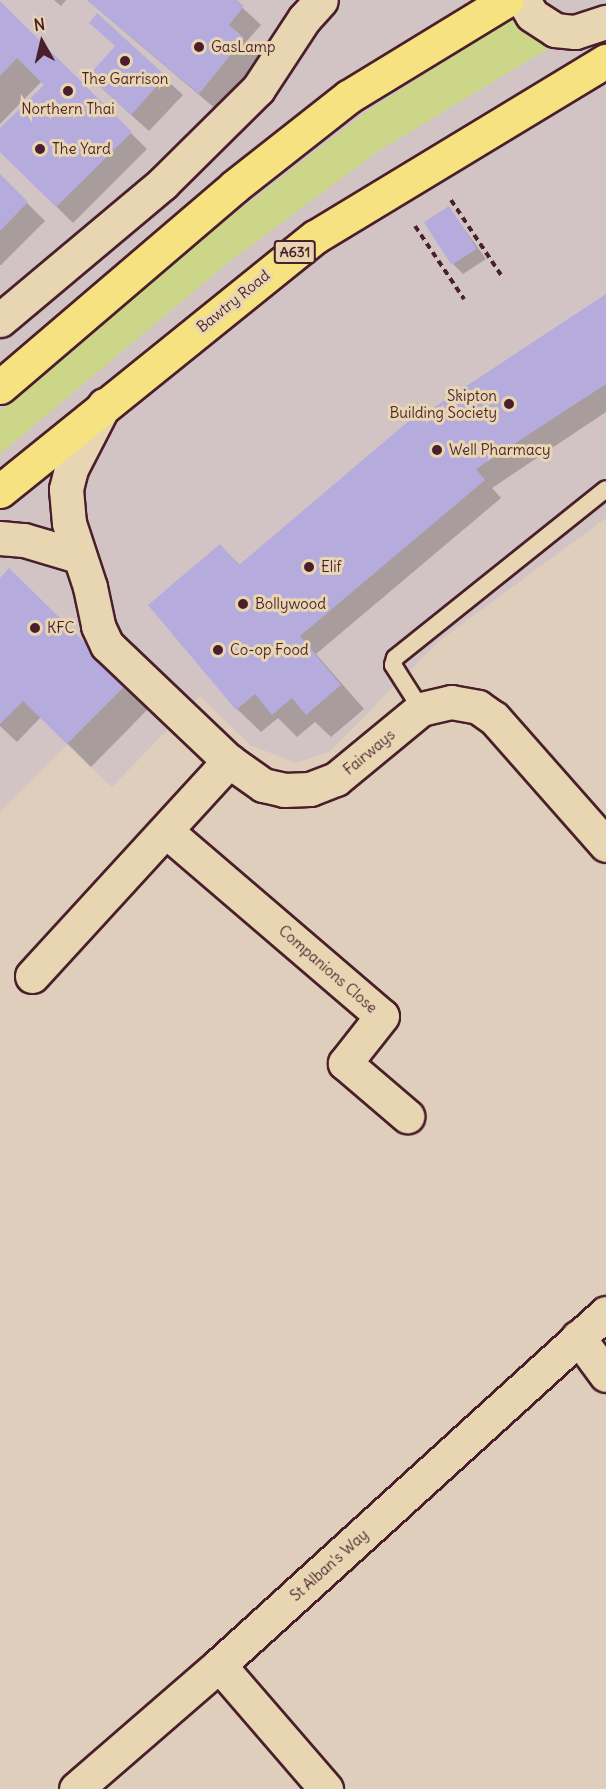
<!DOCTYPE html>
<html>
<head>
<meta charset="utf-8">
<style>
	body { margin:0 }
	#map { position:relative; width:606px; height:1789px; overflow:hidden; background:#decebb; font-family:Delius,sans-serif }
	div>[style] { position:absolute }
	[style*='--x'] { left:calc(var(--x)*1px); top:calc(var(--y)*1px); width:calc(var(--w)*1px); rotate:calc(var(--a)*1deg) }
	.built>* { inset:0; background:#d2c4c5 }
	.green>* { inset:0; background:#cbd689 }
	.shadow>* { inset:0; background:#0003 }
	.building>* { inset:0; background:#b5acdd; transform-origin:0 0 }
	.path>* { height:4px; margin-top:-2px; transform-origin:0; background:repeating-linear-gradient(90deg,#4a1f2b 0 6px,transparent 0 10.5px) }
	.roads { filter:drop-shadow(2px 0 #4a1f2b) drop-shadow(-2px 0 #4a1f2b) drop-shadow(0 2px #4a1f2b) drop-shadow(0 -2px #4a1f2b) }
	.service>* { height:16px; margin:-8px; padding:0 8px; transform-origin:8px; border-radius:8px; background:#e8d6b3 }
	.minor>* { height:33px; margin:-16.5px; padding:0 16.5px; transform-origin:16.5px; border-radius:16.5px; background:#e8d6b3 }
	.primary>* { height:33px; margin:-16.5px; padding:0 16.5px; transform-origin:16.5px; border-radius:16.5px; background:#f7e281 }
	.dots>* { width:16px; height:16px; translate:-50% -50%; box-sizing:border-box; border:3px solid #e8d6b3; border-radius:50% }
	span { translate:-50% -50%; white-space:nowrap; text-align:center; line-height:1.15; -webkit-text-stroke:6px #e8d6b3; paint-order:stroke }
	.shield-label span { padding:2px 4px; background:#e8d6b3; border:2px solid; border-radius:4px; -webkit-text-stroke-width:0 }
	.shield-label { font-size:14px; color:#4a1f2b; font-weight:700 }
	.poi-label { font-size:15px; color:#4a1f2b }
	.left { translate:0 -50%; text-align:left }
	.right { translate:-100% -50%; text-align:right }
	.street-label { font-size:15px; color:#4a1f2b }
	.north { position:absolute; left:12px; top:12px; width:60px; height:60px; -webkit-text-stroke:4px #e8d6b3; paint-order:stroke; rotate:352deg; font-size:16px; font-weight:700; line-height:24px; text-align:center; color:#4a1f2b }
	.north::after { content:''; display:block; margin:auto; width:21px; height:27px; background:#4a1f2b; clip-path:polygon(50% 0,100% 100%,50% 72%,0 100%) }
</style>
</head>
<body>
<div id="map">
	<div class="built">
		<div style="clip-path:polygon(0 0,606px 0,606px 518px,439px 641px,329px 752px,296px 763px,250px 745px,200px 696px,112px 787px,67px 745px,0 812px)"></div>
	</div>
	<div class="green">
		<div style="clip-path:polygon(509px 20px,559px 42px,377px 152px,230px 261px,0 454px,0 411px,190px 248px,367px 111px)"></div>
	</div>
	<div class="shadow">
		<div style="clip-path:polygon(54px 0,66px 0,61px 6px)"></div>
		<div style="clip-path:polygon(87px 0,234px 0,261px 25px,246px 42px,261px 57px,217px 110px)"></div>
		<div style="clip-path:polygon(0 3px,147px 149px,73px 223px,0 150px,0 130px,46px 85px,42px 81px,0 124px)"></div>
		<div style="clip-path:polygon(97px 16px,183px 95px,149px 131px,107px 93px,116px 47px)"></div>
		<div style="clip-path:polygon(0 176px,45px 221px,1px 265px,0 265px)"></div>
		<div style="clip-path:polygon(449px 208px,486px 259px,463px 274px,454px 265px)"></div>
		<div style="clip-path:polygon(606px 296px,606px 412px,492px 488px,501px 498px,316px 654px,364px 709px,331px 737px,315px 722px,297px 737px,278px 718px,261px 732px,237px 709px,220px 546px,241px 566px,428px 414px)"></div>
		<div style="clip-path:polygon(0 580px,149px 708px,91px 767px,41px 717px,17px 742px,0 726px)"></div>
	</div>
	<div class="building">
		<div style="clip-path:polygon(87px 0,237px 0,244px 6px,229px 25px,244px 38px,199px 94px)"></div>
		<div style="clip-path:polygon(0 1px,132px 132px,56px 207px,0 152px,0 128px,44px 85px,17px 58px,0 76px)"></div>
		<div style="clip-path:polygon(97px 13px,166px 76px,131px 115px,88px 76px,115px 46px,89px 23px)"></div>
		<div style="clip-path:polygon(0 174px,28px 202px,0 231px)"></div>
		<div style="left:449px;top:206px;width:51px;height:30px;rotate:57deg"></div>
		<div style="clip-path:polygon(606px 294px,606px 384px,476px 469px,485px 480px,300px 636px,341px 685px,306px 715px,292px 698px,272px 715px,255px 694px,236px 710px,148px 605px,220px 544px,239px 565px,424px 408px,427px 412px)"></div>
		<div style="clip-path:polygon(9px 568px,127px 684px,67px 744px,23px 701px,0 724px,0 578px)"></div>
	</div>
	<div class="path">
		<div style="--x:451;--y:200;--w:90;--a:56.3"></div>
		<div style="--x:415;--y:226;--w:88;--a:56.1"></div>
	</div>
	<div class="roads">
		<div class="service">
			<div style="--x:421;--y:709;--w:52;--a:-122.5"></div>
			<div style="--x:393;--y:665;--w:7;--a:-74"></div>
			<div style="--x:395;--y:658;--w:270;--a:-38.7"></div>
		</div>
		<div class="minor">
			<div style="--x:523;--y:0;--w:17;--a:59"></div>
			<div style="--x:532;--y:15;--w:27;--a:33"></div>
			<div style="--x:555;--y:30;--w:20;--a:6"></div>
			<div style="--x:575;--y:32;--w:33;--a:-18"></div>
			<div style="--x:0;--y:320;--w:212;--a:-40"></div>
			<div style="--x:162;--y:184;--w:135;--a:-44.7"></div>
			<div style="--x:258;--y:89;--w:84;--a:-56.7"></div>
			<div style="--x:304;--y:19;--w:25;--a:-48"></div>
			<div style="--x:104;--y:405;--w:72;--a:117.3"></div>
			<div style="--x:71;--y:469;--w:21;--a:104"></div>
			<div style="--x:66;--y:489;--w:34;--a:85"></div>
			<div style="--x:69;--y:523;--w:67;--a:71.8"></div>
			<div style="--x:90;--y:587;--w:40;--a:78"></div>
			<div style="--x:98;--y:626;--w:21;--a:65"></div>
			<div style="--x:107;--y:645;--w:168;--a:43.6"></div>
			<div style="--x:229;--y:761;--w:42;--a:35.2"></div>
			<div style="--x:263;--y:785;--w:22;--a:13"></div>
			<div style="--x:284;--y:790;--w:26;--a:-2"></div>
			<div style="--x:310;--y:789;--w:28;--a:-21"></div>
			<div style="--x:336;--y:779;--w:110;--a:-39.5"></div>
			<div style="--x:421;--y:709;--w:31;--a:-13"></div>
			<div style="--x:451;--y:702;--w:27;--a:10"></div>
			<div style="--x:478;--y:707;--w:19;--a:35"></div>
			<div style="--x:494;--y:718;--w:169;--a:48.6"></div>
			<div style="--x:0;--y:538;--w:24;--a:5"></div>
			<div style="--x:24;--y:540;--w:56;--a:16.5"></div>
			<div style="--x:166;--y:831;--w:284;--a:40.6"></div>
			<div style="--x:382;--y:1016;--w:60;--a:128.2"></div>
			<div style="--x:345;--y:1063;--w:82;--a:40.5"></div>
			<div style="--x:32;--y:976;--w:292;--a:-47.5"></div>
			<div style="--x:578;--y:1337;--w:47;--a:53.6"></div>
			<div style="--x:219;--y:1665;--w:164;--a:49.2"></div>
			<div style="--x:76;--y:1789;--w:189;--a:-40.9"></div>
			<div style="--x:219;--y:1665;--w:523;--a:-42.29"></div>
		</div>
		<div class="primary">
			<div style="--x:0;--y:387;--w:309;--a:-40.5"></div>
			<div style="--x:235;--y:186;--w:144;--a:-38.2"></div>
			<div style="--x:348;--y:97;--w:186;--a:-31.4"></div>
			<div style="--x:0;--y:491;--w:405;--a:-38.9"></div>
			<div style="--x:315;--y:237;--w:340;--a:-31.2"></div>
		</div>
	</div>
	<div class="dots">
		<div style="left:199px;top:47px;background:#4a1f2b"></div>
		<div style="left:125px;top:61px;background:#4a1f2b"></div>
		<div style="left:68px;top:91px;background:#4a1f2b"></div>
		<div style="left:40px;top:149px;background:#4a1f2b"></div>
		<div style="left:509px;top:404px;background:#4a1f2b"></div>
		<div style="left:437px;top:450px;background:#4a1f2b"></div>
		<div style="left:309px;top:567px;background:#4a1f2b"></div>
		<div style="left:243px;top:604px;background:#4a1f2b"></div>
		<div style="left:35px;top:628px;background:#4a1f2b"></div>
		<div style="left:218px;top:650px;background:#4a1f2b"></div>
	</div>
	<div class="shield-label">
		<span style="left:295px;top:252px">A631</span>
	</div>
	<div class="poi-label">
		<span class="left" style="left:211px;top:47px">GasLamp</span>
		<span style="left:125px;top:79px">The Garrison</span>
		<span style="left:68px;top:109px">Northern Thai</span>
		<span class="left" style="left:52px;top:149px">The Yard</span>
		<span class="right" style="left:497px;top:404px">Skipton<br>Building Society</span>
		<span class="left" style="left:449px;top:450px">Well Pharmacy</span>
		<span class="left" style="left:321px;top:567px">Elif</span>
		<span class="left" style="left:255px;top:604px">Bollywood</span>
		<span class="left" style="left:47px;top:628px">KFC</span>
		<span class="left" style="left:230px;top:650px">Co-op Food</span>
	</div>
	<div class="street-label">
		<span style="left:233px;top:301px;rotate:-39deg">Bawtry Road</span>
		<span style="left:369px;top:752px;rotate:-40deg">Fairways</span>
		<span style="left:328px;top:969px;rotate:41deg">Companions Close</span>
		<span style="left:329px;top:1565px;rotate:-42deg">St Alban's Way</span>
	</div>
	<div class="north">N</div>
</div>
</body>
</html>
